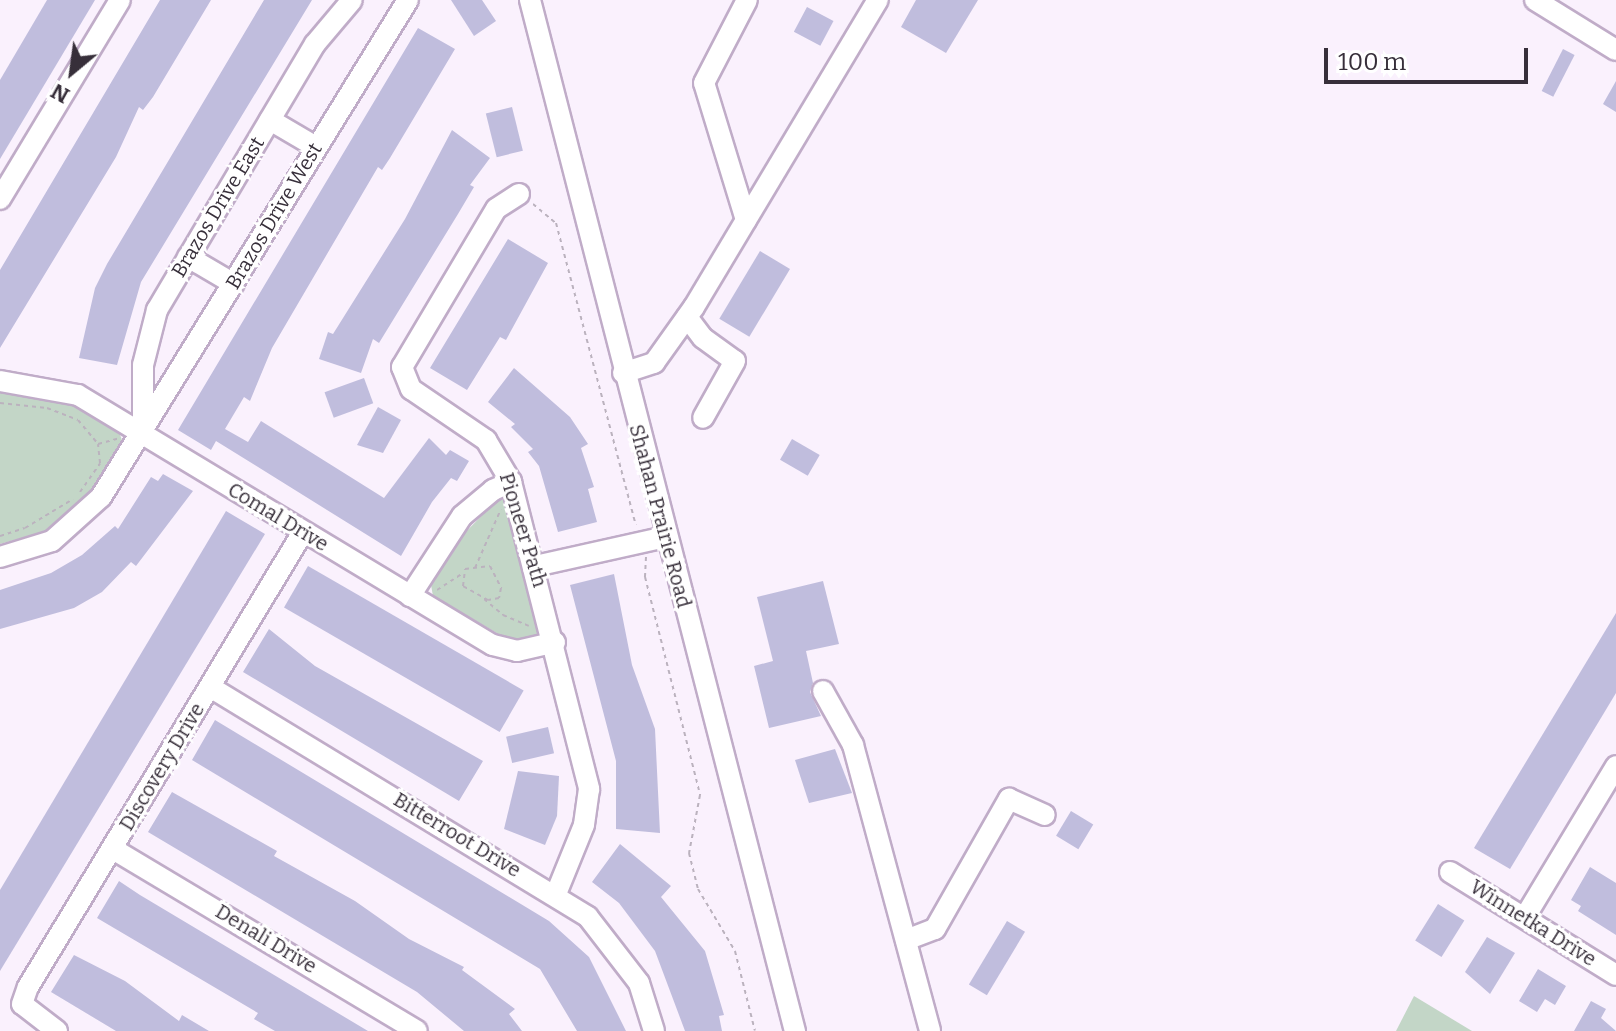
<!DOCTYPE html>
<html>
<head>
<meta charset="utf-8">
<style>
	body { margin:0 }
	#map { position:relative; width:1616px; height:1031px; overflow:hidden; background:#faf1fd; font-family:Bitter,serif }
	div>[style] { position:absolute }
	[style*='--x'] { left:calc(var(--x)*1px); top:calc(var(--y)*1px); width:calc(var(--w)*1px); rotate:calc(var(--a)*1deg) }
	.green>* { inset:0; background:#c3d6c7 }
	.building>* { inset:0; background:#c0bddd; transform-origin:0 0 }
	.path>* { height:2px; margin-top:-1px; transform-origin:0; background:repeating-linear-gradient(90deg,#bbb2be 0 4px,transparent 0 8px) }
	.roads { filter:drop-shadow(2px 0 #c0acc8) drop-shadow(-2px 0 #c0acc8) drop-shadow(0 2px #c0acc8) drop-shadow(0 -2px #c0acc8) }
	.minor>* { height:20px; margin:-10px; padding:0 10px; transform-origin:10px; border-radius:10px; background:#fff }
	span { translate:-50% -50%; white-space:nowrap; text-align:center; line-height:1.15; -webkit-text-stroke:6px #fff; paint-order:stroke }
	.street-label { font-size:20px; color:#372f3a }
	.north { position:absolute; left:32px; top:32px; width:80px; height:80px; -webkit-text-stroke:6px #fff; paint-order:stroke; rotate:209deg; font-size:22px; font-weight:700; line-height:32px; text-align:center; color:#372f3a }
	.north::after { content:''; display:block; margin:auto; width:28px; height:36px; background:#372f3a; clip-path:polygon(50% 0,100% 100%,50% 72%,0 100%) }
	.scale { position:absolute; left:1324px; top:48px; width:204px; height:36px; box-sizing:border-box; border:4px solid #372f3a; border-top:0; padding-left:10px; font-size:24px; line-height:28px; white-space:nowrap; color:#372f3a; -webkit-text-stroke:6px #fff; paint-order:stroke }
</style>
</head>
<body>
<div id="map">
	<div class="green">
		<div style="clip-path:polygon(0 389px,45px 393px,82px 407px,118px 429px,123px 443px,81px 508px,43px 532px,0 544px)"></div>
		<div style="clip-path:polygon(498px 499px,512px 501px,540px 634px,512px 642px,433px 596px,431px 585px,452px 546px)"></div>
		<div style="clip-path:polygon(1414px 996px,1472px 1031px,1396px 1031px)"></div>
	</div>
	<div class="building">
		<div style="clip-path:polygon(47px 0,95px 0,0 159px,0 80px)"></div>
		<div style="clip-path:polygon(160px 0,211px 0,153px 97px,143px 110px,139px 107px,116px 157px,0 348px,0 270px)"></div>
		<div style="clip-path:polygon(264px 0,312px 0,141px 282px,117px 365px,79px 358px,95px 288px,107px 264px)"></div>
		<div style="clip-path:polygon(451px 0,482px 0,496px 21px,474px 36px)"></div>
		<div style="clip-path:polygon(916px 0,978px 0,946px 53px,901px 27px)"></div>
		<div style="left:807px;top:7px;width:30px;height:28px;rotate:28deg"></div>
		<div style="clip-path:polygon(418px 28px,455px 49px,390px 158px,382px 170px,378px 167px,272px 348px,250px 401px,244px 397px,225px 429px,248px 442px,261px 421px,384px 498px,429px 438px,446px 455px,450px 450px,469px 461px,457px 481px,451px 478px,432px 502px,401px 556px,216px 441px,211px 450px,178px 430px)"></div>
		<div style="left:1563px;top:49px;width:13px;height:47px;rotate:27deg"></div>
		<div style="clip-path:polygon(1616px 81px,1616px 112px,1603px 104px)"></div>
		<div style="left:512px;top:107px;width:45px;height:27px;rotate:76deg"></div>
		<div style="clip-path:polygon(452px 130px,490px 158px,470px 185px,474px 187px,458px 214px,379px 343px,373px 339px,361px 373px,319px 359px,328px 332px,333px 334px,405px 219px)"></div>
		<div style="clip-path:polygon(508px 239px,548px 263px,506px 340px,500px 337px,467px 390px,430px 368px)"></div>
		<div style="left:760px;top:251px;width:35px;height:79px;rotate:31deg"></div>
		<div style="clip-path:polygon(514px 368px,570px 417px,588px 444px,581px 448px,594px 487px,588px 489px,597px 522px,558px 532px,539px 466px,528px 452px,533px 449px,511px 427px,515px 424px,488px 402px)"></div>
		<div style="left:364px;top:378px;width:27px;height:42px;rotate:70deg"></div>
		<div style="clip-path:polygon(378px 407px,401px 420px,383px 453px,357px 445px)"></div>
		<div style="left:792px;top:439px;width:32px;height:24px;rotate:30deg"></div>
		<div style="clip-path:polygon(163px 474px,193px 491px,136px 566px,131px 562px,102px 592px,74px 608px,0 629px,0 590px,51px 573px,82px 555px,115px 526px,118px 529px,151px 477px,158px 481px)"></div>
		<div style="clip-path:polygon(226px 511px,265px 534px,0 971px,0 890px)"></div>
		<div style="left:308px;top:566px;width:249px;height:48px;rotate:30deg"></div>
		<div style="clip-path:polygon(614px 574px,632px 665px,655px 729px,660px 833px,616px 829px,616px 761px,570px 585px)"></div>
		<div style="clip-path:polygon(823px 581px,839px 644px,806px 651px,813px 683px,810px 692px,821px 716px,769px 728px,754px 666px,773px 661px,757px 597px)"></div>
		<div style="clip-path:polygon(1616px 613px,1616px 693px,1510px 869px,1474px 848px)"></div>
		<div style="clip-path:polygon(269px 629px,315px 666px,483px 761px,459px 801px,243px 672px)"></div>
		<div style="clip-path:polygon(215px 720px,549px 921px,589px 957px,626px 1031px,577px 1031px,540px 969px,192px 760px)"></div>
		<div style="left:548px;top:727px;width:27px;height:43px;rotate:77deg"></div>
		<div style="clip-path:polygon(835px 749px,852px 793px,809px 803px,795px 760px)"></div>
		<div style="clip-path:polygon(518px 771px,559px 776px,557px 816px,545px 845px,504px 829px)"></div>
		<div style="clip-path:polygon(172px 792px,277px 851px,274px 856px,355px 901px,409px 939px,464px 967px,462px 970px,515px 1009px,509px 1014px,522px 1031px,464px 1031px,417px 992px,148px 832px)"></div>
		<div style="left:1071px;top:811px;width:26px;height:29px;rotate:31deg"></div>
		<div style="clip-path:polygon(620px 844px,671px 886px,661px 897px,705px 951px,724px 1015px,719px 1016px,722px 1031px,685px 1031px,655px 951px,619px 903px,592px 882px)"></div>
		<div style="clip-path:polygon(1590px 867px,1616px 883px,1616px 935px,1578px 911px,1581px 906px,1571px 900px)"></div>
		<div style="clip-path:polygon(119px 881px,140px 895px,368px 1031px,275px 1031px,254px 1019px,258px 1013px,97px 918px)"></div>
		<div style="left:1438px;top:904px;width:31px;height:43px;rotate:32deg"></div>
		<div style="left:1007px;top:921px;width:21px;height:74px;rotate:31deg"></div>
		<div style="clip-path:polygon(1487px 937px,1515px 953px,1490px 994px,1465px 972px)"></div>
		<div style="clip-path:polygon(74px 955px,125px 981px,179px 1021px,182px 1015px,209px 1031px,116px 1031px,51px 992px)"></div>
		<div style="clip-path:polygon(1538px 969px,1566px 986px,1555px 1005px,1545px 999px,1537px 1012px,1519px 1001px)"></div>
		<div style="clip-path:polygon(1591px 1001px,1606px 1009px,1601px 1018px,1616px 1031px,1574px 1031px)"></div>
	</div>
	<div class="path">
		<div style="--x:533;--y:204;--w:30;--a:40"></div>
		<div style="--x:556;--y:223;--w:312;--a:75.2"></div>
		<div style="--x:0;--y:403;--w:47;--a:6.1"></div>
		<div style="--x:47;--y:408;--w:33;--a:21"></div>
		<div style="--x:78;--y:420;--w:31;--a:50"></div>
		<div style="--x:98;--y:444;--w:20;--a:-15"></div>
		<div style="--x:80;--y:492;--w:35;--a:-55"></div>
		<div style="--x:100;--y:463;--w:19;--a:-96"></div>
		<div style="--x:0;--y:536;--w:26;--a:-18"></div>
		<div style="--x:25;--y:528;--w:56;--a:-31.1"></div>
		<div style="--x:646;--y:557;--w:20;--a:93"></div>
		<div style="--x:645;--y:577;--w:225;--a:75.8"></div>
		<div style="--x:700;--y:795;--w:59;--a:100.7"></div>
		<div style="--x:689;--y:853;--w:37;--a:76"></div>
		<div style="--x:698;--y:889;--w:72;--a:59.2"></div>
		<div style="--x:735;--y:951;--w:82;--a:76"></div>
		<div style="--x:490;--y:566;--w:25;--a:63"></div>
		<div style="--x:501;--y:588;--w:10;--a:101"></div>
		<div style="--x:499;--y:598;--w:11;--a:170"></div>
		<div style="--x:488;--y:600;--w:29;--a:-151"></div>
		<div style="--x:463;--y:586;--w:17;--a:-83"></div>
		<div style="--x:465;--y:569;--w:25;--a:-7"></div>
		<div style="--x:475;--y:568;--w:64;--a:-66.2"></div>
		<div style="--x:437;--y:590;--w:30;--a:-33"></div>
		<div style="--x:484;--y:599;--w:25;--a:40"></div>
		<div style="--x:503;--y:615;--w:28;--a:23"></div>
	</div>
	<div class="roads">
		<div class="minor">
			<div style="--x:530;--y:0;--w:1065;--a:75.59"></div>
			<div style="--x:1535;--y:0;--w:95;--a:31.7"></div>
			<div style="--x:270;--y:120;--w:53;--a:30.4"></div>
			<div style="--x:519;--y:194;--w:27;--a:147"></div>
			<div style="--x:496;--y:209;--w:184;--a:120.7"></div>
			<div style="--x:402;--y:367;--w:24;--a:68"></div>
			<div style="--x:411;--y:389;--w:91;--a:34.2"></div>
			<div style="--x:486;--y:440;--w:49;--a:59.2"></div>
			<div style="--x:511;--y:482;--w:317;--a:75.7"></div>
			<div style="--x:589;--y:789;--w:36;--a:98"></div>
			<div style="--x:584;--y:825;--w:74;--a:112.1"></div>
			<div style="--x:0;--y:199;--w:232;--a:-58.9"></div>
			<div style="--x:746;--y:220;--w:143;--a:-107"></div>
			<div style="--x:704;--y:83;--w:93;--a:-62.6"></div>
			<div style="--x:188;--y:257;--w:53;--a:30.4"></div>
			<div style="--x:687;--y:317;--w:26;--a:53"></div>
			<div style="--x:703;--y:338;--w:39;--a:36"></div>
			<div style="--x:735;--y:361;--w:65;--a:119.3"></div>
			<div style="--x:623;--y:373;--w:33;--a:-18"></div>
			<div style="--x:654;--y:363;--w:69;--a:-54.5"></div>
			<div style="--x:694;--y:307;--w:358;--a:-59.1"></div>
			<div style="--x:0;--y:381;--w:79;--a:10.2"></div>
			<div style="--x:78;--y:395;--w:484;--a:31.1"></div>
			<div style="--x:493;--y:645;--w:25;--a:14"></div>
			<div style="--x:517;--y:651;--w:39;--a:-13"></div>
			<div style="--x:143;--y:435;--w:70;--a:-90"></div>
			<div style="--x:143;--y:365;--w:57;--a:-75.7"></div>
			<div style="--x:157;--y:310;--w:309;--a:-59.3"></div>
			<div style="--x:315;--y:44;--w:57;--a:-49.9"></div>
			<div style="--x:0;--y:557;--w:54;--a:-17.1"></div>
			<div style="--x:52;--y:541;--w:66;--a:-41.9"></div>
			<div style="--x:101;--y:497;--w:584;--a:-58.3"></div>
			<div style="--x:535;--y:566;--w:134;--a:-12.5"></div>
			<div style="--x:410;--y:596;--w:95;--a:-57"></div>
			<div style="--x:462;--y:516;--w:40;--a:-40"></div>
			<div style="--x:493;--y:490;--w:20;--a:-24"></div>
			<div style="--x:210;--y:687;--w:442;--a:31.3"></div>
			<div style="--x:588;--y:917;--w:83;--a:52.3"></div>
			<div style="--x:639;--y:983;--w:50;--a:72.6"></div>
			<div style="--x:823;--y:691;--w:62;--a:60.9"></div>
			<div style="--x:853;--y:745;--w:296;--a:74.9"></div>
			<div style="--x:113;--y:849;--w:354;--a:30.9"></div>
			<div style="--x:1450;--y:872;--w:195;--a:31.8"></div>
			<div style="--x:1525;--y:917;--w:176;--a:-58.9"></div>
			<div style="--x:906;--y:940;--w:31;--a:-21"></div>
			<div style="--x:935;--y:929;--w:150;--a:-60.4"></div>
			<div style="--x:1009;--y:799;--w:39;--a:24"></div>
			<div style="--x:57;--y:1031;--w:44;--a:-142.4"></div>
			<div style="--x:22;--y:1004;--w:18;--a:-71"></div>
			<div style="--x:28;--y:987;--w:532;--a:-58.85"></div>
		</div>
	</div>
	<div class="street-label">
		<span style="left:218px;top:207px;rotate:-59deg">Brazos Drive East</span>
		<span style="left:274px;top:216px;rotate:-59deg">Brazos Drive West</span>
		<span style="left:660px;top:516px;rotate:75deg">Shahan Prairie Road</span>
		<span style="left:278px;top:517px;rotate:31deg">Comal Drive</span>
		<span style="left:523px;top:530px;rotate:73deg">Pioneer Path</span>
		<span style="left:162px;top:767px;rotate:-59deg">Discovery Drive</span>
		<span style="left:457px;top:835px;rotate:31deg">Bitterroot Drive</span>
		<span style="left:1533px;top:923px;rotate:32deg">Winnetka Drive</span>
		<span style="left:266px;top:939px;rotate:31deg">Denali Drive</span>
	</div>
	<div class="north">N</div>
	<div class="scale">100 m</div>
</div>
</body>
</html>
